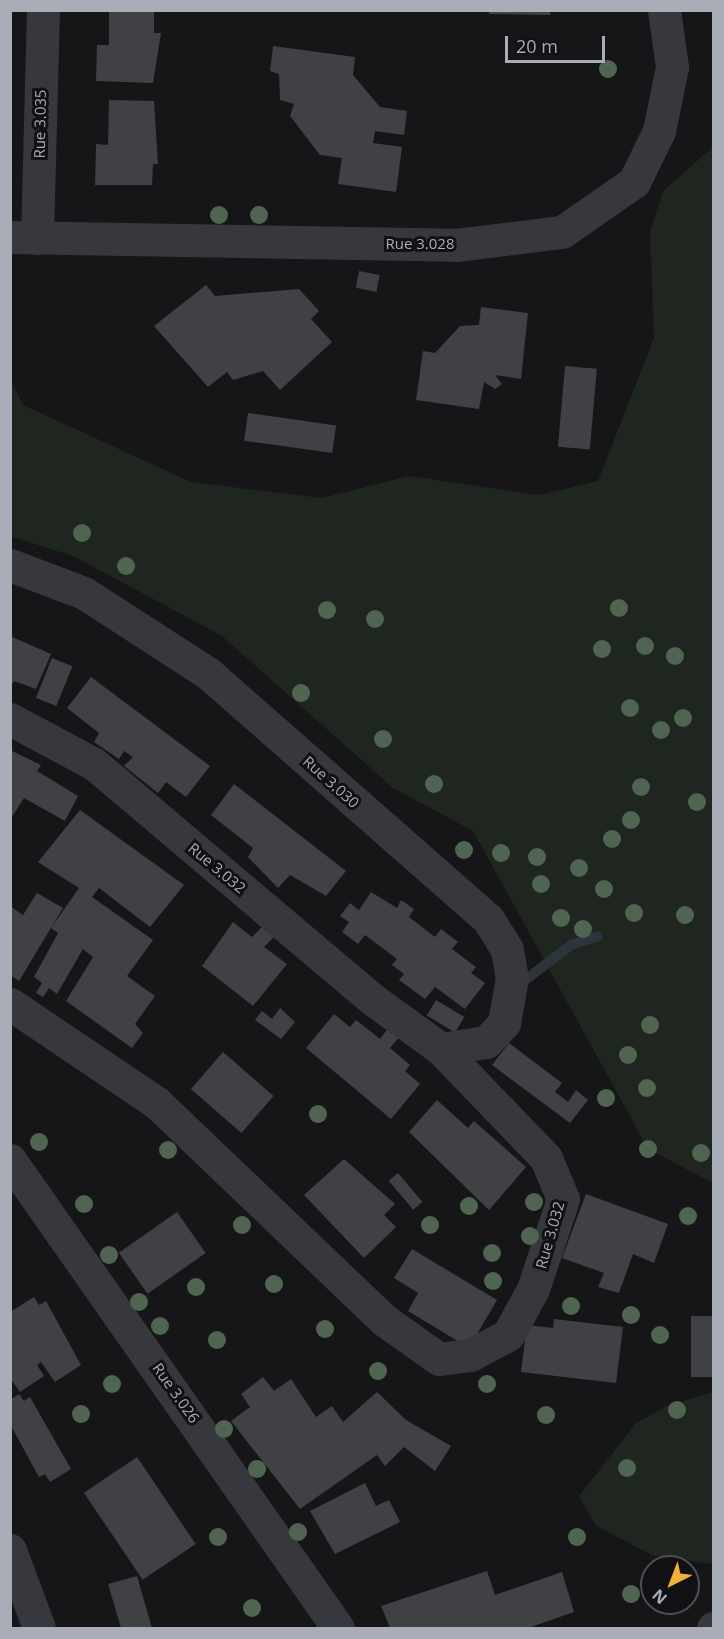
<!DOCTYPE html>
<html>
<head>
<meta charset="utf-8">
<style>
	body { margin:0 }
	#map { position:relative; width:724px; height:1639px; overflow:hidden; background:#161618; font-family:"Open Sans",sans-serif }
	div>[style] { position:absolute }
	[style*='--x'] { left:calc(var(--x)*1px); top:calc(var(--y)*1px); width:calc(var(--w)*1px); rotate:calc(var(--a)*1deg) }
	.green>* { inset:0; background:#1e261f }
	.stream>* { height:10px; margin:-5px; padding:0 5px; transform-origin:5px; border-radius:5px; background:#2c353c }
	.building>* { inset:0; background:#404145; transform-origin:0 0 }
	.street>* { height:33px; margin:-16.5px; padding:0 16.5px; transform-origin:16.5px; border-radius:16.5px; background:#37383d }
	.trees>* { width:18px; height:18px; margin:-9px; border-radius:50%; background:#506452 }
	span { translate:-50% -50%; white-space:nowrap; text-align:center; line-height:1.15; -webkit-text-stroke:6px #111113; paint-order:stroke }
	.street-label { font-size:15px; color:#a8adb8 }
	.frame { position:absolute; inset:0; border:12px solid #a8adb8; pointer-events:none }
	.north { position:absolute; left:640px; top:1555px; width:60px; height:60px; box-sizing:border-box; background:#111113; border:2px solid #4d4f55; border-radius:50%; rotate:222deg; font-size:16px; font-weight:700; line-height:24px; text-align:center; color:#a8adb8 }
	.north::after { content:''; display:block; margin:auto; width:21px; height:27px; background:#f2b134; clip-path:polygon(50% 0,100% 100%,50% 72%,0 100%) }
	.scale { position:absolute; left:505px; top:36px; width:100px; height:27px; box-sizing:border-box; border:3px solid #a8adb8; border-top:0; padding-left:8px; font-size:18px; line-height:21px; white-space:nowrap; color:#a8adb8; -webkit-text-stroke:4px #111113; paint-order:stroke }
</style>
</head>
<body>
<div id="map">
	<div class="green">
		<div style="clip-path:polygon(713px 147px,713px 1183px,648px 1149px,473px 831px,393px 788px,222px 636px,73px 556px,10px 536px,11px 381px,23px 405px,191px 482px,322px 498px,409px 476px,539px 495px,598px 481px,654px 338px,650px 232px,663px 191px)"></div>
		<div style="clip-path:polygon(713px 1392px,713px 1564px,654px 1556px,596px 1526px,579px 1496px,636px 1423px,666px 1406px)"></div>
	</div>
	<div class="stream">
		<div style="--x:520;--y:984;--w:64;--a:-37.4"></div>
		<div style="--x:571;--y:945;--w:28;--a:-18"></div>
	</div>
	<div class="building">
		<div style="clip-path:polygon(109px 10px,154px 10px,154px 33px,161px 33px,153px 83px,96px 81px,97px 45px,109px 45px)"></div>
		<div style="clip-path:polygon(489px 10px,550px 10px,550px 15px,489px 14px)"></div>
		<div style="clip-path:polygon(273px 46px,355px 57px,353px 75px,380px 107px,407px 111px,404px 135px,375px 131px,373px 143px,402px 147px,396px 192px,338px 184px,342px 158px,320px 155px,290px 116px,294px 104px,280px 100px,279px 74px,270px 71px)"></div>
		<div style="clip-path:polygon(109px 100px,154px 101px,158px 164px,153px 164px,152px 185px,95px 185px,96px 144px,108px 145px)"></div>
		<div style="left:359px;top:271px;width:21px;height:17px;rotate:11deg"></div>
		<div style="clip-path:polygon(206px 285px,215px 296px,299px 289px,319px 311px,311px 319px,332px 342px,280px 390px,263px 371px,233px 380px,227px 372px,208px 387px,154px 326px)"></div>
		<div style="clip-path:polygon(481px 307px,528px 313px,521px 379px,495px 375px,502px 384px,495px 389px,484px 382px,479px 409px,416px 400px,423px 351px,435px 353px,460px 326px,479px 325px)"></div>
		<div style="left:565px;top:366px;width:32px;height:81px;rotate:5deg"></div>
		<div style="left:248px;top:413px;width:89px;height:28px;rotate:8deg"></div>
		<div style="clip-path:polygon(10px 636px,51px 654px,36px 689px,14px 681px,10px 688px)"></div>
		<div style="left:52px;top:658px;width:22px;height:43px;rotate:22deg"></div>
		<div style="clip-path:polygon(91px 677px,210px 766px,186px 797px,166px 782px,158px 793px,124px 766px,133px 757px,124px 751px,119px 759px,94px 742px,99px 733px,67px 708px)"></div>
		<div style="clip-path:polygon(10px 750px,41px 765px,37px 771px,78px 796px,65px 821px,24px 798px,10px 820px)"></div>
		<div style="clip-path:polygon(234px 784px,346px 871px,326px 896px,290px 875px,278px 888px,248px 857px,253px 848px,211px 815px)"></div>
		<div style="clip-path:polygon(80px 810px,184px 885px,150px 927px,99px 888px,92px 897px,153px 940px,127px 976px,155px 996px,135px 1024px,143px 1033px,132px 1048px,66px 1001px,93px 957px,83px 949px,57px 994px,49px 988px,43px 997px,36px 993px,42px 983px,34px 977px,58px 933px,51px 928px,79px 888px,38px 862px)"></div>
		<div style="clip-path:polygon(371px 892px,397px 908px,401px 900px,414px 909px,409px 917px,435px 937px,441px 929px,458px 942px,452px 949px,476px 967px,471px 973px,485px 983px,465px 1009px,435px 987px,425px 999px,399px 980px,404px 974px,392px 965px,397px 959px,365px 935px,358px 944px,342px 932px,349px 922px,340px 916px,350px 903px,359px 910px)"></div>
		<div style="clip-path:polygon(37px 893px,63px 908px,19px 981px,10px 975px,10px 906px,23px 915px)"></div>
		<div style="clip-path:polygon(233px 922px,252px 937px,262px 927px,275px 936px,264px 947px,287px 964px,253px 1006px,202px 966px)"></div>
		<div style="left:436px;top:1000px;width:33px;height:18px;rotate:31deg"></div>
		<div style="clip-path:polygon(280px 1008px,295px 1022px,281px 1039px,255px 1020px,262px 1011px,272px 1019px)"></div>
		<div style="clip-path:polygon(334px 1014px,350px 1027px,356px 1020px,380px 1039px,389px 1027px,400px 1036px,390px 1048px,410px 1065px,405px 1071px,420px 1084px,391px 1119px,306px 1048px)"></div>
		<div style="clip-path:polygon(509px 1043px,562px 1083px,555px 1092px,568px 1102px,576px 1090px,588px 1100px,570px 1123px,492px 1065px)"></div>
		<div style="left:223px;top:1052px;width:67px;height:49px;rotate:41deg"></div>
		<div style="clip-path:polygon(437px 1100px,468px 1128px,474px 1121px,526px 1167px,489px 1210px,409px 1132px)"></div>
		<div style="clip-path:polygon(344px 1159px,395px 1204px,384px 1215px,396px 1227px,364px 1258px,304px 1195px)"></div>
		<div style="left:398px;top:1173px;width:38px;height:12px;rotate:50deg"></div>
		<div style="clip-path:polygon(586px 1194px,668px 1224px,654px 1263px,633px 1254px,619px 1293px,598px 1287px,604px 1273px,562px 1258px)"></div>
		<div style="left:177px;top:1212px;width:50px;height:71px;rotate:55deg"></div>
		<div style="clip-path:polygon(412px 1249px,497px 1300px,469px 1348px,408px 1311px,418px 1293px,394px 1278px)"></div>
		<div style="clip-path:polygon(34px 1297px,39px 1305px,46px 1301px,81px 1365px,55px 1382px,41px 1362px,37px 1365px,44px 1376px,20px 1392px,10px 1378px,10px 1312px)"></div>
		<div style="left:714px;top:1316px;width:61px;height:23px;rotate:90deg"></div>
		<div style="clip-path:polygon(554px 1319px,623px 1327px,616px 1383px,521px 1372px,527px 1325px,553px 1328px)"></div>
		<div style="clip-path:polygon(263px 1377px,274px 1391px,291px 1379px,316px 1417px,332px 1406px,343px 1422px,377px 1392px,406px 1420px,451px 1446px,435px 1471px,404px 1447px,385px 1466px,377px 1455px,300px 1509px,231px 1421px,250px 1407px,241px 1394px)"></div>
		<div style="clip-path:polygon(19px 1394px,24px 1401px,30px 1397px,71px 1469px,50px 1482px,45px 1474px,39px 1477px,10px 1424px,10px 1400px)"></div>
		<div style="left:137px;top:1457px;width:105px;height:64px;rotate:56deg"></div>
		<div style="clip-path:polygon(365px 1483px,376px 1506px,389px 1500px,400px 1522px,335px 1554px,310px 1511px)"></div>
		<div style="clip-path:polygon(487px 1571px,495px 1595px,562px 1572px,574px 1612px,528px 1628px,390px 1628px,381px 1606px)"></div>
		<div style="clip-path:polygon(137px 1576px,152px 1628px,121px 1628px,108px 1584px)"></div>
	</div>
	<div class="street">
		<div style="--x:10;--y:237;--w:446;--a:1"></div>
		<div style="--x:456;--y:245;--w:107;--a:-7"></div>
		<div style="--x:562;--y:232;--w:88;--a:-34.8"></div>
		<div style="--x:634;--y:182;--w:57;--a:-63.9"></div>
		<div style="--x:659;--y:131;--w:65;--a:-78.5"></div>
		<div style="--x:672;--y:67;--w:58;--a:-98"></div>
		<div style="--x:37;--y:238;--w:228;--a:-88.5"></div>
		<div style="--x:10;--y:565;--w:79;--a:20.7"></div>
		<div style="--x:84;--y:593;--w:149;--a:32.9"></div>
		<div style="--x:209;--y:674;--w:371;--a:41.3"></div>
		<div style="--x:488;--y:919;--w:36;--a:58"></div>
		<div style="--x:507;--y:950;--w:28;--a:80"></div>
		<div style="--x:512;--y:978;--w:46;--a:100.1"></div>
		<div style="--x:504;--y:1023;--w:26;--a:133"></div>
		<div style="--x:486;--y:1042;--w:46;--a:171.2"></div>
		<div style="--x:10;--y:719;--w:95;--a:28.2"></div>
		<div style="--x:94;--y:764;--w:364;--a:40.2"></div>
		<div style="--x:372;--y:999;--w:85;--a:35.9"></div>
		<div style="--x:441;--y:1049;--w:151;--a:46.1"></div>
		<div style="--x:546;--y:1158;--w:44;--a:67.5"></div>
		<div style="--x:563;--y:1199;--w:95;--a:108.4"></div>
		<div style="--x:533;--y:1289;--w:52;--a:118.5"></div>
		<div style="--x:508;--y:1335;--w:43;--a:152.2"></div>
		<div style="--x:470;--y:1355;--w:31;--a:173"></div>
		<div style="--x:439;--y:1359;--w:67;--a:-144.7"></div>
		<div style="--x:384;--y:1320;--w:314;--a:-136.3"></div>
		<div style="--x:157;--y:1103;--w:177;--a:-146"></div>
		<div style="--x:10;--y:1160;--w:571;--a:54.98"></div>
		<div style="--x:10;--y:1550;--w:83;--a:69.6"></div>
		<div style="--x:713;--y:1628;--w:1;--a:0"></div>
	</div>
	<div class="trees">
		<div style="left:608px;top:69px"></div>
		<div style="left:219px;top:215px"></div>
		<div style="left:259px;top:215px"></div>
		<div style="left:82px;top:533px"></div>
		<div style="left:126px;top:566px"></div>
		<div style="left:619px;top:608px"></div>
		<div style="left:327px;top:610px"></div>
		<div style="left:375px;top:619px"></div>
		<div style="left:645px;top:646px"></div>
		<div style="left:602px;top:649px"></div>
		<div style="left:675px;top:656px"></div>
		<div style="left:301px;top:693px"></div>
		<div style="left:630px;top:708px"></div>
		<div style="left:683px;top:718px"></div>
		<div style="left:661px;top:730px"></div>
		<div style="left:383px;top:739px"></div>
		<div style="left:434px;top:784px"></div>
		<div style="left:641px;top:787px"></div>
		<div style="left:697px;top:802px"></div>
		<div style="left:631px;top:820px"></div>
		<div style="left:612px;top:839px"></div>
		<div style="left:464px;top:850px"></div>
		<div style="left:501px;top:853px"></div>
		<div style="left:537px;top:857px"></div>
		<div style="left:579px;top:868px"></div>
		<div style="left:541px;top:884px"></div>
		<div style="left:604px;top:889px"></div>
		<div style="left:634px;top:913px"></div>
		<div style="left:685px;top:915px"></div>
		<div style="left:561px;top:918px"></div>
		<div style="left:583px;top:929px"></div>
		<div style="left:650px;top:1025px"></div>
		<div style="left:628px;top:1055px"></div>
		<div style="left:647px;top:1088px"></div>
		<div style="left:606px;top:1098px"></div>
		<div style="left:318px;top:1114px"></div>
		<div style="left:39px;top:1142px"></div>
		<div style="left:648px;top:1149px"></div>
		<div style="left:168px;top:1150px"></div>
		<div style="left:701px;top:1153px"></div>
		<div style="left:534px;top:1202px"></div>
		<div style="left:84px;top:1204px"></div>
		<div style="left:469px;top:1206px"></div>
		<div style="left:688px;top:1216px"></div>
		<div style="left:242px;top:1225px"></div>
		<div style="left:430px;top:1225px"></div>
		<div style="left:530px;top:1236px"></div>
		<div style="left:492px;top:1253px"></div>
		<div style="left:109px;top:1255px"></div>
		<div style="left:493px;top:1281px"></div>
		<div style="left:274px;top:1284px"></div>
		<div style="left:196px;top:1287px"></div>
		<div style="left:139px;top:1302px"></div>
		<div style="left:571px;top:1306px"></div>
		<div style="left:631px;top:1315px"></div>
		<div style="left:160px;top:1326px"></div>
		<div style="left:325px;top:1329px"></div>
		<div style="left:660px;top:1335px"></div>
		<div style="left:217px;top:1340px"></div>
		<div style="left:378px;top:1371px"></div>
		<div style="left:112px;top:1384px"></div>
		<div style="left:487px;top:1384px"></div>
		<div style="left:677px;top:1410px"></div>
		<div style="left:81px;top:1414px"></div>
		<div style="left:546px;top:1415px"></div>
		<div style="left:224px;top:1429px"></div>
		<div style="left:627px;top:1468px"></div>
		<div style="left:257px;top:1469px"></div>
		<div style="left:298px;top:1532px"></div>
		<div style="left:218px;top:1537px"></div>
		<div style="left:577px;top:1537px"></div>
		<div style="left:631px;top:1594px"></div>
		<div style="left:252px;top:1608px"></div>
	</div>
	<div class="street-label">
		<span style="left:40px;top:124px;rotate:-89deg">Rue 3.035</span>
		<span style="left:420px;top:244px">Rue 3.028</span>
		<span style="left:331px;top:782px;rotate:42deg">Rue 3.030</span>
		<span style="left:217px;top:868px;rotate:40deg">Rue 3.032</span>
		<span style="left:550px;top:1235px;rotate:-74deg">Rue 3.032</span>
		<span style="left:176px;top:1393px;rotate:55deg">Rue 3.026</span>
	</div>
	<div class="frame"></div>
	<div class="north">N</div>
	<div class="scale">20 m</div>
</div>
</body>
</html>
